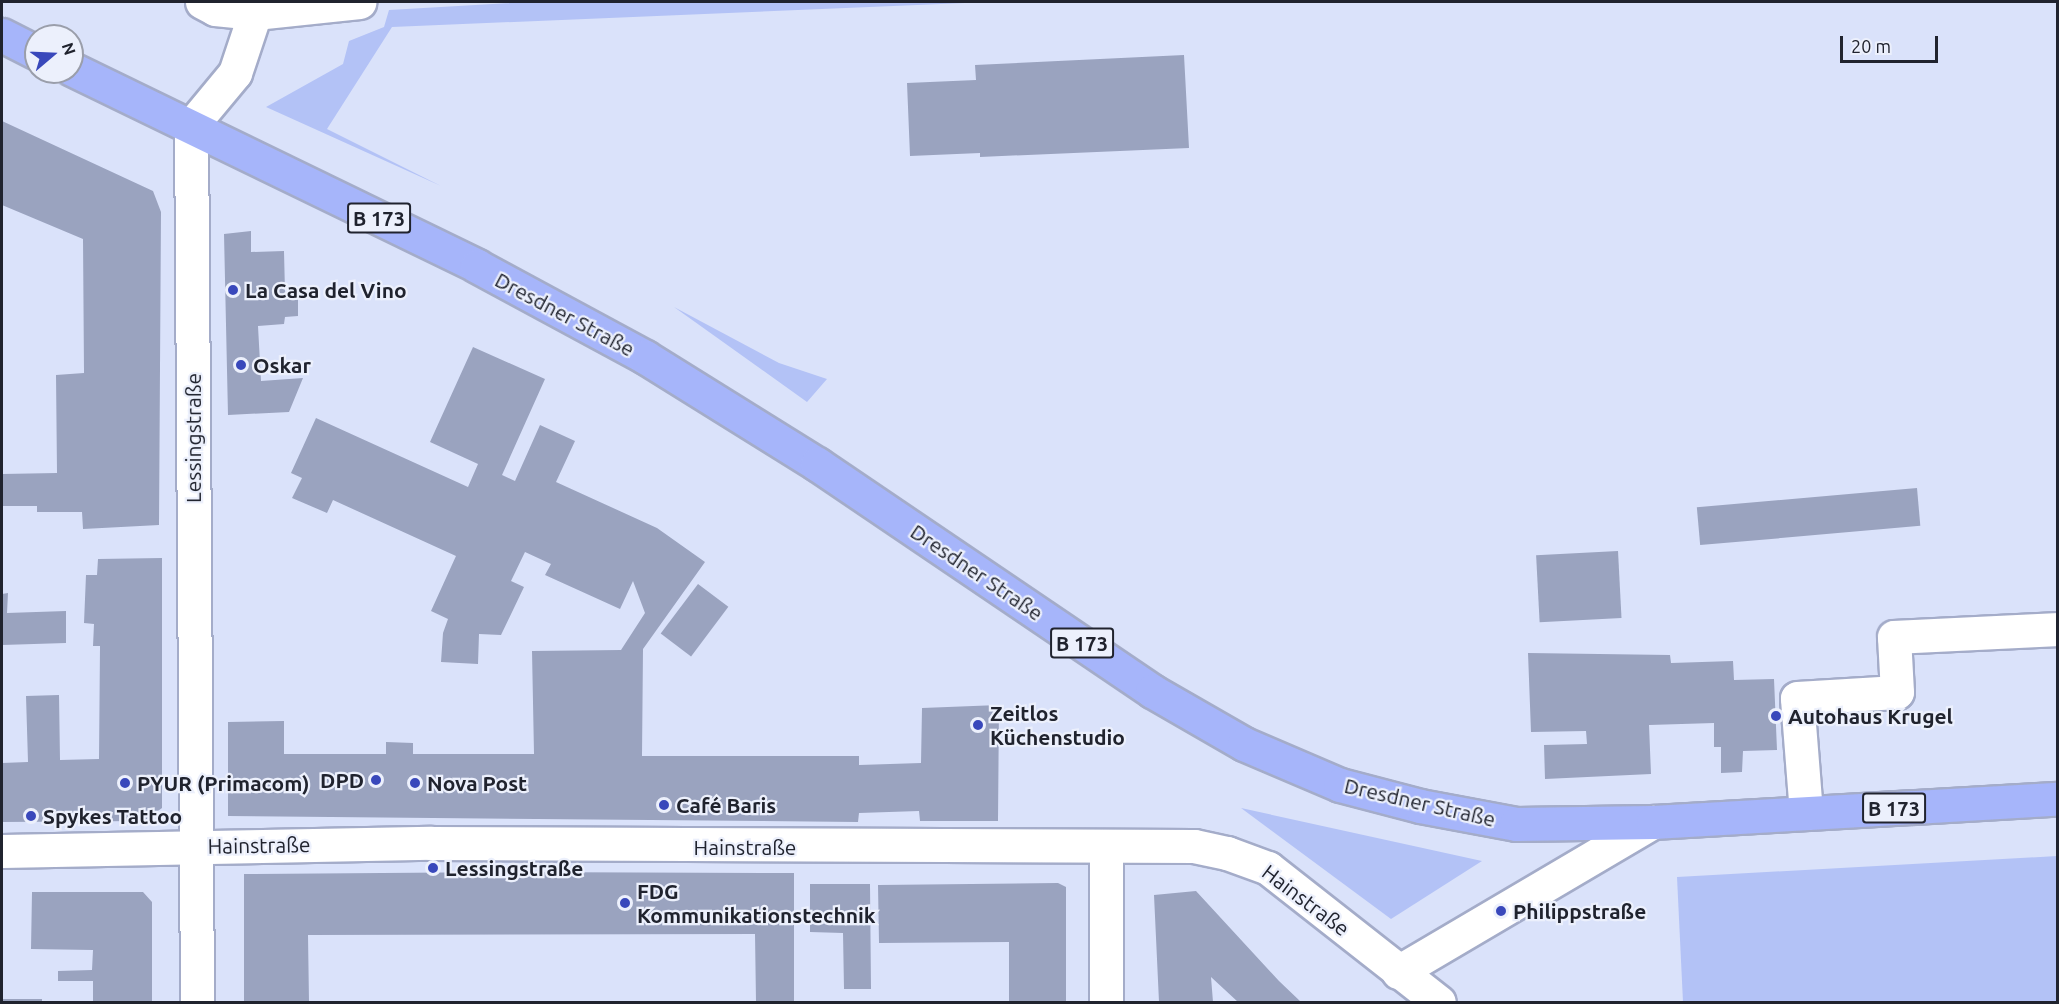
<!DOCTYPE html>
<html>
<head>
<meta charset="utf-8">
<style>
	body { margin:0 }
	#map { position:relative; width:2059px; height:1004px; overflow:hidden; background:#dae2fa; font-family:Ubuntu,sans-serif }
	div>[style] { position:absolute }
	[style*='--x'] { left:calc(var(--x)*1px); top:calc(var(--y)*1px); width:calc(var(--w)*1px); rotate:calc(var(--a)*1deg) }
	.green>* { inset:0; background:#b3c2f6 }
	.building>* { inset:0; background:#9aa3bf; transform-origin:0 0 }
	.roads { filter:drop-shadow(2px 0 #a4acc9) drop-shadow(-2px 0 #a4acc9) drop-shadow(0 2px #a4acc9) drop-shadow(0 -2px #a4acc9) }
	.minor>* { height:33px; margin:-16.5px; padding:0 16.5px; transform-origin:16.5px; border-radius:16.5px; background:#fff }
	.major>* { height:33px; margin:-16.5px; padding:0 16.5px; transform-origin:16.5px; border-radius:16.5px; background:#a6b5fa }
	.dots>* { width:16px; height:16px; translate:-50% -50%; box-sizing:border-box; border:3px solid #ecf0fc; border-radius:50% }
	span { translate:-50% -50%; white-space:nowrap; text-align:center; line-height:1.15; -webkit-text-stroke:4.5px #ecf0fc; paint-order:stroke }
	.shield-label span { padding:2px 4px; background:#ecf0fc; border:2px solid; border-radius:4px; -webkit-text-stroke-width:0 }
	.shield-label { font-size:20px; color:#20232e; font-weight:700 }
	.poi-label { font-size:21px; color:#20232e; font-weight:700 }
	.left { translate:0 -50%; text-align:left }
	.right { translate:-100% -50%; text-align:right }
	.street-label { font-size:21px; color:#20232e }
	.frame { position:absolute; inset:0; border:3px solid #20232e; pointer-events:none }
	.north { position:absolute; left:24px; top:24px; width:60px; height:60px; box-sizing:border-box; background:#ecf0fc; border:2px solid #9a9eaa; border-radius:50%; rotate:71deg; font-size:16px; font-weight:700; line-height:24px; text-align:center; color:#20232e }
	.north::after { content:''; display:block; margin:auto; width:21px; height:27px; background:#3948bb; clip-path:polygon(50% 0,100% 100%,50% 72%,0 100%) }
	.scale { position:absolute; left:1840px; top:36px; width:98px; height:27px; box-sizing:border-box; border:3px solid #20232e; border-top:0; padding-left:8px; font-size:18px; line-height:21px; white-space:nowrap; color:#20232e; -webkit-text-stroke:4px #ecf0fc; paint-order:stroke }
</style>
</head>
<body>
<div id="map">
	<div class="green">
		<div style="clip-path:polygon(526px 2px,989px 2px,392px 27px,327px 129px,441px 186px,266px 107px,343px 64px,349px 41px,384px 27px,389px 10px)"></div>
		<div style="clip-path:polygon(674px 307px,779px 363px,827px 379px,807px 402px)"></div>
		<div style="clip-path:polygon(1241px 808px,1482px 861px,1391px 919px)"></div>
		<div style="clip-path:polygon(2057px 856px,2057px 1002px,1683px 1002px,1677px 877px)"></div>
	</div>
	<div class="building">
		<div style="clip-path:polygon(1184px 55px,1189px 148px,980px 157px,980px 153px,910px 156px,907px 83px,976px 80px,975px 65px)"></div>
		<div style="clip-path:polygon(2px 121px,153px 191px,161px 212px,159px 525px,83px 529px,82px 512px,37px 512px,37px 506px,2px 506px,2px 474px,57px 473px,56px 375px,84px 373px,83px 239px,2px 205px)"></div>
		<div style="clip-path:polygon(251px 231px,251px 252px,284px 251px,285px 292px,298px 291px,298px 316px,285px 317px,284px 324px,258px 326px,261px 381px,303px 378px,289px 412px,228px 415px,224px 234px)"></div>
		<div style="clip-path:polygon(473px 347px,545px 379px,502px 475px,515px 481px,540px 425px,575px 441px,556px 482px,657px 528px,705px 562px,643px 649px,642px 756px,859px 756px,859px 765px,921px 763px,922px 708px,999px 705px,998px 821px,920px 821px,919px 811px,859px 813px,858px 822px,228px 816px,228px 722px,284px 721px,284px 754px,386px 754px,386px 742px,413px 743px,413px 754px,534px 754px,532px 651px,621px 650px,645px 613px,633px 581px,620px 609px,545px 575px,551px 564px,525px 552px,511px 581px,524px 587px,501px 635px,479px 634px,478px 664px,441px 662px,443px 633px,448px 619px,431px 611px,456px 556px,333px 500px,327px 513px,292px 498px,302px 478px,291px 473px,316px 418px,468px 487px,478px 464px,430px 442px)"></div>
		<div style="left:1917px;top:488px;width:38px;height:221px;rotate:85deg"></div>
		<div style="left:1618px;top:551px;width:67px;height:82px;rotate:87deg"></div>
		<div style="clip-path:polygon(162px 558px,162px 808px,144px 821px,2px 822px,2px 763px,28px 762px,26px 696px,59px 695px,60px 760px,99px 759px,100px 646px,93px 646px,94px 624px,84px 623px,86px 575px,97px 575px,98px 559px)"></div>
		<div style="left:698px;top:584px;width:38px;height:62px;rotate:37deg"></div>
		<div style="clip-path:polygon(8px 593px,7px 613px,66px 611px,66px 643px,2px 645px,2px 594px)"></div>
		<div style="clip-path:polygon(1528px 653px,1670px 655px,1671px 663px,1733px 661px,1734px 680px,1774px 679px,1777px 750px,1743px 751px,1742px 772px,1721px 773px,1721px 747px,1714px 747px,1714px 723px,1649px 725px,1651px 774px,1545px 779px,1544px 745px,1587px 744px,1586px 731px,1531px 732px)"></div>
		<div style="clip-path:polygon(510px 872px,794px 873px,794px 1002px,756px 1002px,755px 934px,308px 935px,309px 1002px,244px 1002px,244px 874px)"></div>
		<div style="clip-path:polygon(1058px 883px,1066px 887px,1066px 1002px,1009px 1002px,1009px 942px,879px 943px,878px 885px)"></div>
		<div style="clip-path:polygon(810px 884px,870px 884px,871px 989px,844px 989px,843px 933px,810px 932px)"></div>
		<div style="clip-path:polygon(1196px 891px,1279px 981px,1301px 1002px,1238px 1002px,1211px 977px,1213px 1002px,1159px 1002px,1154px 895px)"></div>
		<div style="clip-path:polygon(32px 892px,143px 892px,152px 902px,152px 1002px,93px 1002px,93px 981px,58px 981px,58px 971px,92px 970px,93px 950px,31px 949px)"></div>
		<div style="left:2px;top:999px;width:40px;height:3px"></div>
	</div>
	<div class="roads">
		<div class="minor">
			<div style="--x:202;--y:2;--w:15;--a:28"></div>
			<div style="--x:215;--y:9;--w:40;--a:5.7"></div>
			<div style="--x:255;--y:13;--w:105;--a:-6"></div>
			<div style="--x:1806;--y:813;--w:115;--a:-94.5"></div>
			<div style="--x:1797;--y:698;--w:100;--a:-3.4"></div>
			<div style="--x:1897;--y:692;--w:55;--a:-93.1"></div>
			<div style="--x:1894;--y:637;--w:164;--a:-2.8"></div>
			<div style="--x:2;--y:851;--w:429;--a:-1.1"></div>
			<div style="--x:431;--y:843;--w:763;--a:0.23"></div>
			<div style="--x:1194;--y:846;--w:34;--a:12"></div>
			<div style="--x:1227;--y:853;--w:44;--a:20.1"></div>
			<div style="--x:1268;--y:868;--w:217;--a:38.1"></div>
			<div style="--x:1398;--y:972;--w:296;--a:-30.5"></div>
			<div style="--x:197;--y:1002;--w:876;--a:-90.39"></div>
			<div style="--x:191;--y:126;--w:69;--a:-50.3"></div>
			<div style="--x:235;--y:73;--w:63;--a:-71.6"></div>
			<div style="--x:1106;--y:1002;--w:156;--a:-90"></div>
		</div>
		<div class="major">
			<div style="--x:2;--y:35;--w:38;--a:27"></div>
			<div style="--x:72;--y:69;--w:450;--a:25.9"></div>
			<div style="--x:477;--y:266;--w:191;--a:28.4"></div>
			<div style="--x:645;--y:357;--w:203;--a:31.9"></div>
			<div style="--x:817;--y:464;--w:405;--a:34.1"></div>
			<div style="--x:1152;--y:691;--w:106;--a:29.9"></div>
			<div style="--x:1244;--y:744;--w:104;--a:23.1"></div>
			<div style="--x:1340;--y:785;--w:83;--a:14.7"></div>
			<div style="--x:1420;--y:806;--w:98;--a:10.6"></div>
			<div style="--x:1516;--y:824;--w:137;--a:-0.8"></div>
			<div style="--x:1653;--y:822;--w:406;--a:-3.3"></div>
		</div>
	</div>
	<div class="dots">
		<div style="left:233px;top:290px;background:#3948bb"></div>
		<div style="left:241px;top:365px;background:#3948bb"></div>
		<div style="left:1776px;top:716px;background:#3948bb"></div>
		<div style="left:978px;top:725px;background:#3948bb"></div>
		<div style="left:376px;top:780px;background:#3948bb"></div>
		<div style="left:125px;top:783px;background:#3948bb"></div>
		<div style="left:415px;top:783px;background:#3948bb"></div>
		<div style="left:664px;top:805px;background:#3948bb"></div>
		<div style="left:31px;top:816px;background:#3948bb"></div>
		<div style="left:433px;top:868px;background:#3948bb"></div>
		<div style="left:625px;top:903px;background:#3948bb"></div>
		<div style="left:1501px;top:911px;background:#3948bb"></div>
	</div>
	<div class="shield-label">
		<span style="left:379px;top:218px">B 173</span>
		<span style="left:1082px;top:643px">B 173</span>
		<span style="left:1894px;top:808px">B 173</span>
	</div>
	<div class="poi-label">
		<span class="left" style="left:245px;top:290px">La Casa del Vino</span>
		<span class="left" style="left:253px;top:365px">Oskar</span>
		<span class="left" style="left:990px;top:725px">Zeitlos<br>Küchenstudio</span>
		<span class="left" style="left:1788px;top:716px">Autohaus Krugel</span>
		<span class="right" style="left:364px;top:780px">DPD</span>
		<span class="left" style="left:137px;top:783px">PYUR (Primacom)</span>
		<span class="left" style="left:427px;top:783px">Nova Post</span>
		<span class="left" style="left:676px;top:805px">Café Baris</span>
		<span class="left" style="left:43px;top:816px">Spykes Tattoo</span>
		<span class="left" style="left:445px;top:868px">Lessingstraße</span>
		<span class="left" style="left:637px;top:903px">FDG<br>Kommunikationstechnik</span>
		<span class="left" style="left:1513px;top:911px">Philippstraße</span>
	</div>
	<div class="street-label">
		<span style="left:565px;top:314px;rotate:28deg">Dresdner Straße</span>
		<span style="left:193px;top:438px;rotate:-90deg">Lessingstraße</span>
		<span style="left:977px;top:572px;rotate:34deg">Dresdner Straße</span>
		<span style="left:1420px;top:802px;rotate:13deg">Dresdner Straße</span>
		<span style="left:259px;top:845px;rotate:-1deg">Hainstraße</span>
		<span style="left:745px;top:847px">Hainstraße</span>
		<span style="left:1306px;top:900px;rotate:37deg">Hainstraße</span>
	</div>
	<div class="frame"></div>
	<div class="north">N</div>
	<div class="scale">20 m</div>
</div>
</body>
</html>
